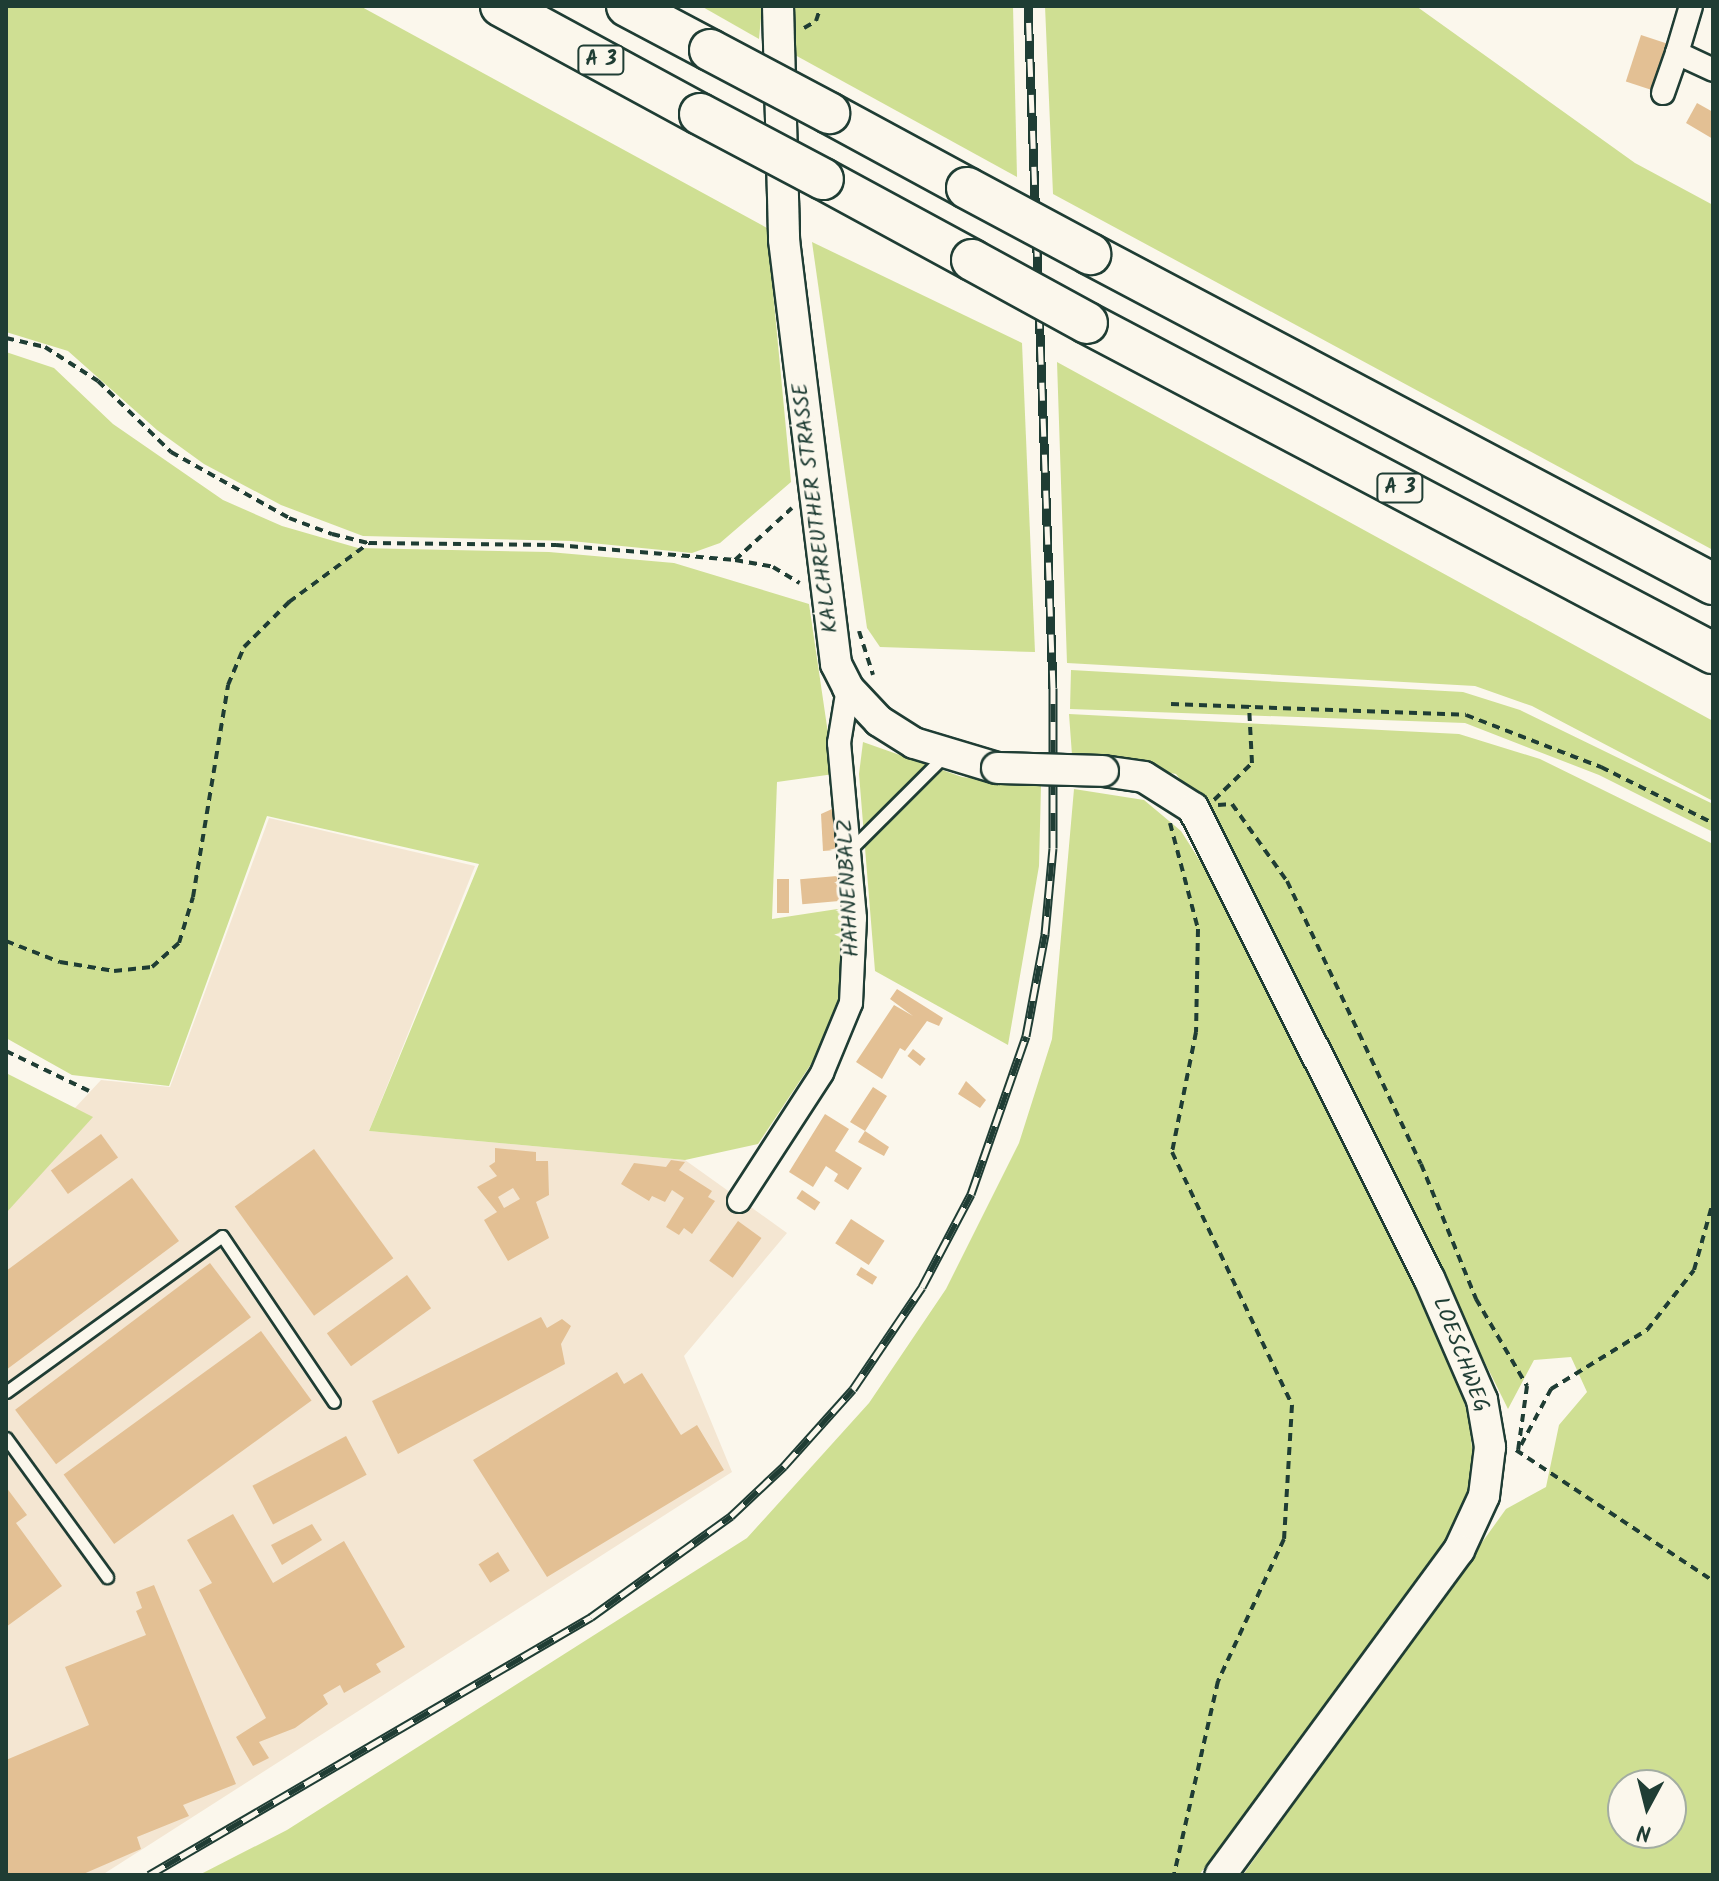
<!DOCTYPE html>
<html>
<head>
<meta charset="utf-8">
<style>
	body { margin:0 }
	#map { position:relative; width:1719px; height:1881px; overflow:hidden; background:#fbf7ec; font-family:Kalam,sans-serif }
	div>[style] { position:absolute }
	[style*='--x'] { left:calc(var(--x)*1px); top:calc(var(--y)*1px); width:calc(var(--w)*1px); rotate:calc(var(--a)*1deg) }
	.built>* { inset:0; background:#f4e6d2 }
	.green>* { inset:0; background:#cfdf93 }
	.building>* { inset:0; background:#e3c094; transform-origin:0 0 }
	.path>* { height:4px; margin-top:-2px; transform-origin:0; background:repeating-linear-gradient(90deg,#1f3d34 0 8px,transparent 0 14px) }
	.roads { filter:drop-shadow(2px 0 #1f3d34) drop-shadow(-2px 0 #1f3d34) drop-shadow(0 2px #1f3d34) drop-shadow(0 -2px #1f3d34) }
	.lane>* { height:11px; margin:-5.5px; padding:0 5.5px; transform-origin:5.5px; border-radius:5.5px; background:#fbf7ec }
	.street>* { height:22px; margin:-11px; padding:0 11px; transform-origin:11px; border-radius:11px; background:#fbf7ec }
	.secondary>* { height:30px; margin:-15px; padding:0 15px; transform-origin:15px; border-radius:15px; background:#fbf7ec }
	.highway>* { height:40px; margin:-20px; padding:0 20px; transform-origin:20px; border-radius:20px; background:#fbf7ec }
	.rail>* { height:9px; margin-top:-4.5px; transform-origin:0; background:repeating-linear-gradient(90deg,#fbf7ec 0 18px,#1f3d34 0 36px); box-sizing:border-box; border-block:2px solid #1f3d34 }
	.bridges { filter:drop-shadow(2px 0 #1f3d34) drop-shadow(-2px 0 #1f3d34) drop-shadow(0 2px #1f3d34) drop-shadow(0 -2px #1f3d34) }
	.secondary-bridge>* { height:30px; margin:-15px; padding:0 15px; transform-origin:15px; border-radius:15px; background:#fbf7ec }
	.highway-bridge>* { height:40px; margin:-20px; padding:0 20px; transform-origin:20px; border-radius:20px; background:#fbf7ec }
	span { translate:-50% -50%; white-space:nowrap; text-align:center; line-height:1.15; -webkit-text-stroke:6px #fbf7ec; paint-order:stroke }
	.shield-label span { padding:2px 6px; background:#fbf7ec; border:2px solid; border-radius:6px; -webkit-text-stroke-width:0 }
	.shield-label { font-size:20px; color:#1f3d34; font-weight:700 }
	.street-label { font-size:22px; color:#1f3d34 }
	.frame { position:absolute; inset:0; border:8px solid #1f3d34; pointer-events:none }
	.north { position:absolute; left:1607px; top:1769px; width:80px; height:80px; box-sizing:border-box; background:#fbf7ec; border:2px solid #a3ada2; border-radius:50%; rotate:187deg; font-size:22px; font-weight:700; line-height:32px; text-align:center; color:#1f3d34 }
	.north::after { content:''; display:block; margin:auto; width:28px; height:36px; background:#1f3d34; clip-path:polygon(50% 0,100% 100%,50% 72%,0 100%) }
</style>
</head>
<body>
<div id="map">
	<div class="built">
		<div style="clip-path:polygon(269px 818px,475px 866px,369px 1131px,685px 1160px,787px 1233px,684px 1356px,732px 1472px,102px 1875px,6px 1875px,6px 1182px,101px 1080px,170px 1087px)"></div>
	</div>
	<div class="green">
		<div style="clip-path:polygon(6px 6px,360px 6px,767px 228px,791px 482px,720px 543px,692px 553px,571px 541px,363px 536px,281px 505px,204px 464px,157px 430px,68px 351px,6px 332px)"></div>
		<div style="clip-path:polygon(701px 6px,762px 6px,759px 39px)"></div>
		<div style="clip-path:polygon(794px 6px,1013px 6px,1017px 177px,795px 55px)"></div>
		<div style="clip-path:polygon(1045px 6px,1416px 6px,1635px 163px,1713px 205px,1713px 550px,1053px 194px)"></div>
		<div style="clip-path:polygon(812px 242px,1022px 343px,1035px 652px,880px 647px,867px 628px)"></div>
		<div style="clip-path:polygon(6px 352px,54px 368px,113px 424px,223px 500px,282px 526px,358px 548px,549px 552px,674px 563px,809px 604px,834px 774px,777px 782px,772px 919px,844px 908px,845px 987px,829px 1037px,758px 1144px,685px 1160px,369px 1131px,479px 864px,267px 816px,169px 1086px,72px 1075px,6px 1038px)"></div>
		<div style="clip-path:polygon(1057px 362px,1713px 721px,1713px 801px,1532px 706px,1475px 686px,1067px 663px)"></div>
		<div style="clip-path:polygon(1071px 670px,1463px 692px,1520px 710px,1713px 804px,1713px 832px,1599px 775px,1465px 723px,1070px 709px)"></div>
		<div style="clip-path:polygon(evenodd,1069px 714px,1459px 734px,1540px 759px,1713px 844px,1713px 1875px,1243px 1875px,1506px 1509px,1546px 1487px,1559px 1425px,1587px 1392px,1571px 1357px,1534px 1360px,1508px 1409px,1221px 830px,1176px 774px,1072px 755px,1069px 714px,1623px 1785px,1671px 1785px,1671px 1833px,1623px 1833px,1623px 1785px)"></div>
		<div style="clip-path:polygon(863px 742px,962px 777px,1041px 786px,1039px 866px,1008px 1045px,875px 971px,859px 774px)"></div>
		<div style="clip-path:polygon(1074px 789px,1144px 800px,1181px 831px,1219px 891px,1446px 1344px,1469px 1418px,1474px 1469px,1464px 1513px,1429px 1569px,1199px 1875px,199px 1875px,287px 1830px,747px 1538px,869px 1403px,946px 1289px,1019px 1143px,1052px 1039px)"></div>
		<div style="clip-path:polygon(6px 1073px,93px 1117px,6px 1213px)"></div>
	</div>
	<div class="building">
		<div style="left:1641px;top:35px;width:28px;height:49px;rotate:18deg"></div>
		<div style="clip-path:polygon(1697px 103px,1713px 112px,1713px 139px,1686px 123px)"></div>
		<div style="clip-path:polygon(832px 809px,836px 850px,823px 851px,821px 814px)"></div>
		<div style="left:837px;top:876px;width:25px;height:37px;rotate:85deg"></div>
		<div style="left:777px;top:879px;width:12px;height:34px"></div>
		<div style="clip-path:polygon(897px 989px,943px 1018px,939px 1026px,927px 1021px,905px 1051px,900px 1048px,882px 1079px,856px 1062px,894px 1005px,913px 1016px,890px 999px)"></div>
		<div style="left:913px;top:1049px;width:16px;height:9px;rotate:38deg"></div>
		<div style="clip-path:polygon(966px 1081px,986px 1100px,980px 1108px,958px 1094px)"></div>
		<div style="clip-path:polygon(873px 1087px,887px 1096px,865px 1131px,889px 1147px,884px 1156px,858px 1142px,865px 1131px,850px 1122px)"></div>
		<div style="clip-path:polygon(825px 1114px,849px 1129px,835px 1151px,862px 1168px,848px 1190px,834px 1181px,838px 1174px,826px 1166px,813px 1187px,789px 1172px)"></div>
		<div style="left:101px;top:1134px;width:29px;height:62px;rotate:54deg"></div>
		<div style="clip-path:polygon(evenodd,495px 1148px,536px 1152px,536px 1161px,548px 1161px,549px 1195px,536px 1202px,549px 1238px,508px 1261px,484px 1220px,497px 1212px,477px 1187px,497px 1176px,489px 1166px,495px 1162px,495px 1148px,513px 1188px,520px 1199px,504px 1208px,498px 1197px,513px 1188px)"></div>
		<div style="left:314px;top:1149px;width:135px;height:98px;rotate:54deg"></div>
		<div style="clip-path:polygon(671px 1160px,685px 1162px,679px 1170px,712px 1191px,708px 1197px,715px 1201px,692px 1234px,684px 1228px,679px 1235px,666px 1227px,684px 1198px,672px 1190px,665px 1202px,652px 1196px,649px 1201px,621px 1184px,634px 1163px,666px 1167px)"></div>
		<div style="clip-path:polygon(132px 1178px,179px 1241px,6px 1370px,6px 1271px)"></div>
		<div style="left:802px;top:1190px;width:22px;height:10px;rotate:34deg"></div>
		<div style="left:851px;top:1219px;width:40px;height:29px;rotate:33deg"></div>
		<div style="left:738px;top:1221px;width:29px;height:49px;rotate:36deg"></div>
		<div style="left:210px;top:1263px;width:68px;height:244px;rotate:53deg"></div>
		<div style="left:861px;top:1267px;width:19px;height:9px;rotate:32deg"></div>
		<div style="left:407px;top:1275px;width:41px;height:99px;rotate:54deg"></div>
		<div style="clip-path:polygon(541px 1317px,547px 1328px,562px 1319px,571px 1326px,561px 1344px,565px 1364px,398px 1454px,372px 1401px)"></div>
		<div style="left:261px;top:1331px;width:86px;height:244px;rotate:54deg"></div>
		<div style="clip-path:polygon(617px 1372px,624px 1384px,642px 1373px,681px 1435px,697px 1425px,724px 1470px,547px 1577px,473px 1460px)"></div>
		<div style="left:346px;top:1436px;width:44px;height:106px;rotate:62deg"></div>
		<div style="clip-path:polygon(6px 1487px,27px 1515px,16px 1523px,62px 1586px,6px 1627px)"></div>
		<div style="clip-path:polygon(233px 1514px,273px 1583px,344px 1541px,405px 1647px,376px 1664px,381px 1672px,344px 1693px,340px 1685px,323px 1695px,328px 1704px,295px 1728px,259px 1742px,269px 1758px,253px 1766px,236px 1737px,266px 1718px,199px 1590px,212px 1583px,187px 1540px)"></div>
		<div style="clip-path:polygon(312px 1524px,322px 1540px,282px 1565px,271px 1545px)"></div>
		<div style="left:498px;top:1552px;width:22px;height:23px;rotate:58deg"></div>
		<div style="clip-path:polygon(154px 1585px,236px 1784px,183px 1805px,189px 1816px,137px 1837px,141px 1849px,81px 1875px,6px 1875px,6px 1760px,89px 1725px,65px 1667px,146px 1635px,136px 1611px,142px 1608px,136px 1592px)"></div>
	</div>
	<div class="path">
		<div style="--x:804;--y:28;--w:14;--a:-30"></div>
		<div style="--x:816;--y:21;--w:16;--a:-72"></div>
		<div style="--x:6;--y:338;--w:40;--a:13"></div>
		<div style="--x:45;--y:347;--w:63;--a:32.7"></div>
		<div style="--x:98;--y:381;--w:102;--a:44.2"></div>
		<div style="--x:171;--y:452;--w:135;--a:29.2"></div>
		<div style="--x:289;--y:518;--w:46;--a:20.4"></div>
		<div style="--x:332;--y:534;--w:38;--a:14"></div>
		<div style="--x:369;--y:543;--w:187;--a:0.6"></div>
		<div style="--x:556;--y:545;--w:180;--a:4.8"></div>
		<div style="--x:735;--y:560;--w:39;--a:10"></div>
		<div style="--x:773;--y:567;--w:31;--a:31"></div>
		<div style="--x:735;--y:560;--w:77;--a:-42.4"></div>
		<div style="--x:859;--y:631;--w:46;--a:72.3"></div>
		<div style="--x:1171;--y:704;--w:295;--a:2.1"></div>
		<div style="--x:1466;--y:715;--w:145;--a:21.1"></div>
		<div style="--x:1601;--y:767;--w:125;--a:26.6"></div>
		<div style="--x:1214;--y:800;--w:53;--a:-44.2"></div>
		<div style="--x:1252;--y:763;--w:58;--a:-93"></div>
		<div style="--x:1218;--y:805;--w:14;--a:-4"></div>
		<div style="--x:1232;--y:804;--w:95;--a:54.5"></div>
		<div style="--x:1287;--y:881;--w:313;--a:64.7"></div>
		<div style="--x:1421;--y:1164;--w:146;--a:67.8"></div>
		<div style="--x:1476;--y:1299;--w:101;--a:59.6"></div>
		<div style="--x:1527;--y:1386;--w:66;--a:97.9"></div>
		<div style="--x:1170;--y:823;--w:110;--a:75.2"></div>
		<div style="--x:1198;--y:929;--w:103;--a:91.1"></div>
		<div style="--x:1196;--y:1032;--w:122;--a:101.3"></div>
		<div style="--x:1172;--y:1152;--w:280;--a:64.6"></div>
		<div style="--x:1292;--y:1405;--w:134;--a:93.4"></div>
		<div style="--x:1284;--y:1539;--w:157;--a:114.9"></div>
		<div style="--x:1218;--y:1681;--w:199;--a:102.8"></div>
		<div style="--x:6;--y:941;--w:58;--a:21.3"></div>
		<div style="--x:60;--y:962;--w:55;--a:9.5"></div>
		<div style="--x:114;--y:971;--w:38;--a:-6"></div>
		<div style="--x:152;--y:967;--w:36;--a:-42"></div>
		<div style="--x:179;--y:943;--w:48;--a:-73.1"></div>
		<div style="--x:193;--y:897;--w:215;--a:-80.6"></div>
		<div style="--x:228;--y:685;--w:41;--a:-67.2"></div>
		<div style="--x:244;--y:647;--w:64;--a:-45"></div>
		<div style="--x:289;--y:602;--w:99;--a:-36.4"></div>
		<div style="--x:6;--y:1051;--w:92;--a:25.7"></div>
		<div style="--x:1521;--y:1445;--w:64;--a:-61.8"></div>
		<div style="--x:1551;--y:1389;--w:113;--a:-31.6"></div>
		<div style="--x:1647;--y:1330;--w:76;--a:-51.9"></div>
		<div style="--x:1694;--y:1270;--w:71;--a:-74.4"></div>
		<div style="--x:1516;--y:1450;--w:237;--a:33.6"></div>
	</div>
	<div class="roads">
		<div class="lane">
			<div style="--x:851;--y:849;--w:132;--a:-45"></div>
			<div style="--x:6;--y:1392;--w:266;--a:-35.8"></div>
			<div style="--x:222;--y:1236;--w:200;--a:56"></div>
			<div style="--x:6;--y:1438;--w:172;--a:54"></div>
		</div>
		<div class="street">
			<div style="--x:1691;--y:6;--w:49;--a:106.6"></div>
			<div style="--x:1677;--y:53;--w:40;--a:25"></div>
			<div style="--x:1663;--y:93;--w:42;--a:-70.7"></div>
			<div style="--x:739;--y:1201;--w:153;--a:-57"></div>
			<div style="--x:822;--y:1073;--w:76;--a:-67.5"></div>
			<div style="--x:851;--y:1003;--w:85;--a:-87.3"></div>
			<div style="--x:855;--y:918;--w:176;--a:-95.2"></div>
			<div style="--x:839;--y:743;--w:56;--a:-80.7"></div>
		</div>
		<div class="secondary">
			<div style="--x:778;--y:6;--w:234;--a:88.5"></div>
			<div style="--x:784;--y:240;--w:427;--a:83"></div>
			<div style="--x:836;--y:664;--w:27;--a:63"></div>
			<div style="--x:848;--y:688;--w:45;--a:46.8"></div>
			<div style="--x:879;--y:721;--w:41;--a:32.2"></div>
			<div style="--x:914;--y:743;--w:87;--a:16.8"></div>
			<div style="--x:1103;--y:771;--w:41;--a:8.3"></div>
			<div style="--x:1144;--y:777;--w:58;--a:32.3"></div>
			<div style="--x:1193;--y:808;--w:526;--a:63.34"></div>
			<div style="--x:1429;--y:1278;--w:133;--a:66.5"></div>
			<div style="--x:1482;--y:1400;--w:48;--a:80.3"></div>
			<div style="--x:1490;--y:1447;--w:49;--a:97"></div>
			<div style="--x:1484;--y:1496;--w:60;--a:114.8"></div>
			<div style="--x:1459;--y:1550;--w:403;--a:126.3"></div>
		</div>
		<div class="highway">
			<div style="--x:501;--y:6;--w:226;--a:28.5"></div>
			<div style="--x:627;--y:6;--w:94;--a:27.9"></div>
			<div style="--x:829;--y:113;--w:157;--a:28.5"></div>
			<div style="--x:823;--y:179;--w:170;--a:28.5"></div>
			<div style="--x:1090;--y:254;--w:705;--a:27.91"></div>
			<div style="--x:1087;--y:323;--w:708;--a:27.8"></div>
		</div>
	</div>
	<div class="rail">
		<div style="--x:149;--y:1875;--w:512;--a:-30.27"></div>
		<div style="--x:591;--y:1617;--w:173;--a:-35.8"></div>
		<div style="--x:731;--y:1516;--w:73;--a:-43.3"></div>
		<div style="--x:784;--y:1466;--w:103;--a:-48.1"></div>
		<div style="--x:853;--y:1389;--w:123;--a:-55.9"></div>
		<div style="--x:922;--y:1287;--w:105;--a:-62.2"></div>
		<div style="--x:971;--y:1194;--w:167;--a:-70.8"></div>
		<div style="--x:1026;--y:1036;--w:104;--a:-79.4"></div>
		<div style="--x:1045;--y:934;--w:86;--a:-84.7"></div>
		<div style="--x:1053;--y:848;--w:160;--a:-90"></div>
		<div style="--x:1053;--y:688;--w:682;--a:-92.1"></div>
	</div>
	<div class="bridges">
		<div class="secondary-bridge">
			<div style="--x:997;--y:768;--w:106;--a:1.6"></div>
		</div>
		<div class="highway-bridge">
			<div style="--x:710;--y:50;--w:135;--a:27.9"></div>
			<div style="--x:700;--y:114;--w:139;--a:27.9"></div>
			<div style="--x:967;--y:188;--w:140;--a:28.2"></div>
			<div style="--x:972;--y:260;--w:131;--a:28.7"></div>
		</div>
	</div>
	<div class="shield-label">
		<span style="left:601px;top:60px">A 3</span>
		<span style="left:1400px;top:488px">A 3</span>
	</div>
	<div class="street-label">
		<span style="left:816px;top:508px;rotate:-97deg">KALCHREUTHER STRASSE</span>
		<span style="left:849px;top:888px;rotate:-93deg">HAHNENBALZ</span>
		<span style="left:1460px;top:1355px;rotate:69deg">LOESCHWEG</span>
	</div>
	<div class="frame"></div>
	<div class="north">N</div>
</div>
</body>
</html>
